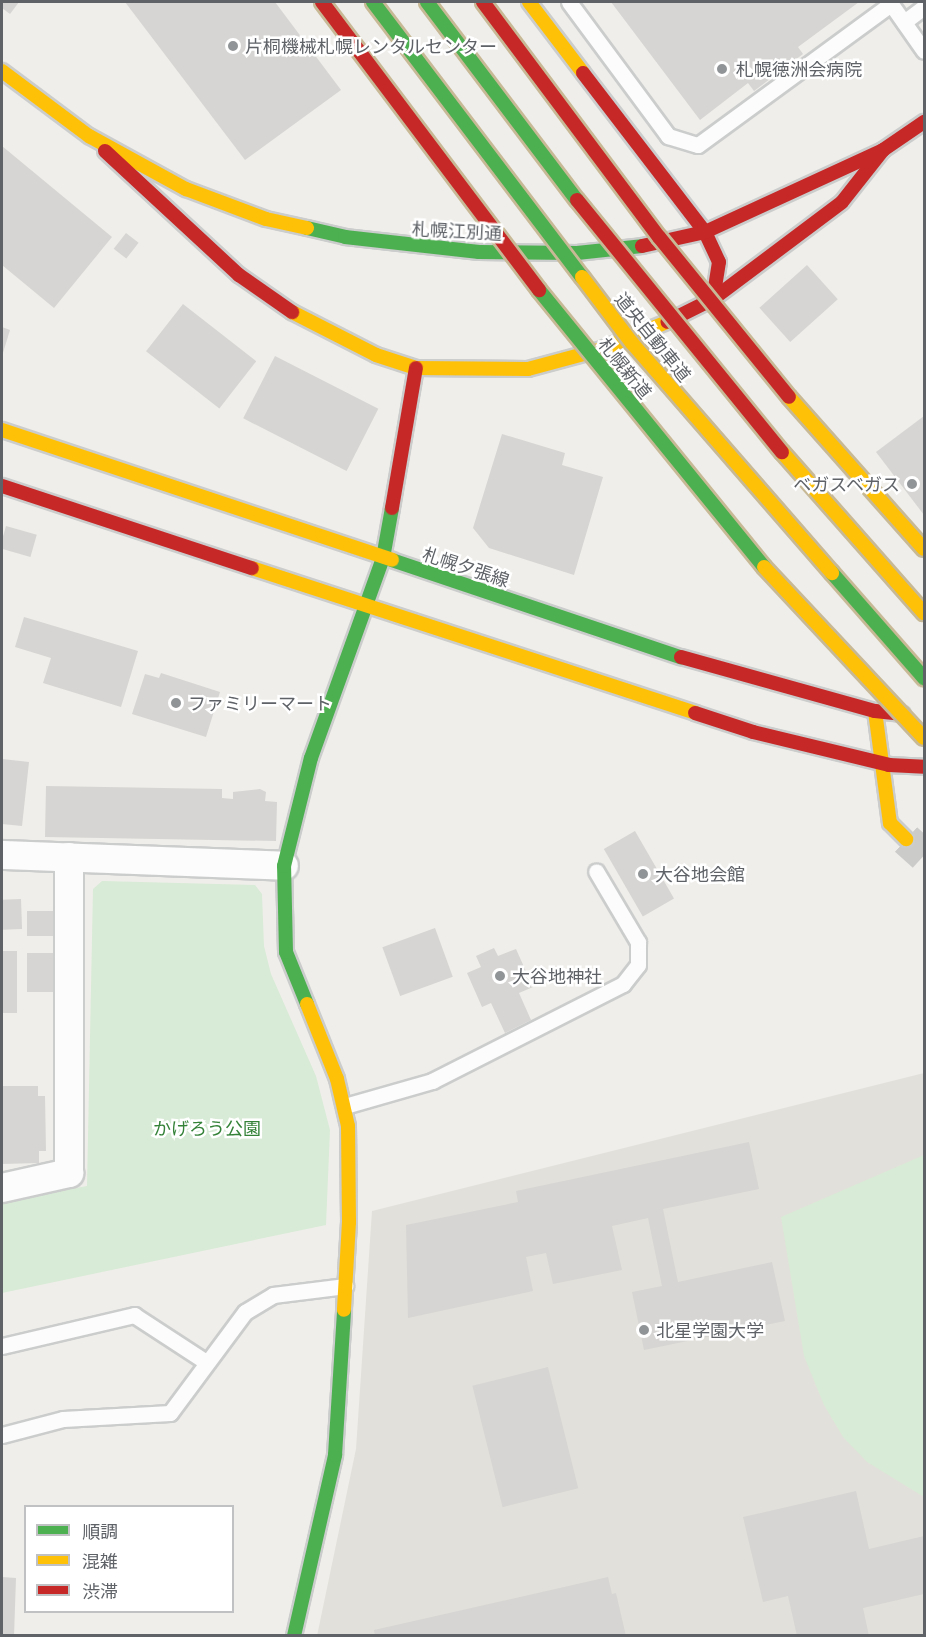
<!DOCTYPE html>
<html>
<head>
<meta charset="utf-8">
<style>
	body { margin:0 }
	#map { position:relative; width:926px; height:1637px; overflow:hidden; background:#efeeea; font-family:Commissioner,"Noto Sans JP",sans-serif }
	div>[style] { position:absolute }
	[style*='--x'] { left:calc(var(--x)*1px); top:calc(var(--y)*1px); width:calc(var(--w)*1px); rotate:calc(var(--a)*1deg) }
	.education>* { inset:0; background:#e2e0da }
	.green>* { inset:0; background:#d8ebd6 }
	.building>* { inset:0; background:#d6d5d3; transform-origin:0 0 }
	.highway-tunnel>* { height:33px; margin-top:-16.5px; transform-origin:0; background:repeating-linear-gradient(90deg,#cbcbca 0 33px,transparent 0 49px) }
	.roads { filter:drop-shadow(2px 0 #cbcccc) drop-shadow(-2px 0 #cbcccc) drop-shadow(0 2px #cbcccc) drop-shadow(0 -2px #cbcccc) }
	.lane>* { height:15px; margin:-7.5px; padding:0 7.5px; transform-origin:7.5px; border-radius:7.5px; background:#fdfcfc }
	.street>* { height:28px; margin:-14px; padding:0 14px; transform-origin:14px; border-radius:14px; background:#fdfcfc }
	.fast>* { height:14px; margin:-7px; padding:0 7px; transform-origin:7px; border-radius:7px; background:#4caf50 }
	.slow>* { height:14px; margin:-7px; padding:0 7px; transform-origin:7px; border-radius:7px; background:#ffc107 }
	.jam>* { height:14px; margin:-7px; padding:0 7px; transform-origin:7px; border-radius:7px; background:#c62828 }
	.bridges { filter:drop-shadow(2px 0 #c8b996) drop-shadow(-2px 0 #c8b996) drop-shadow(0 2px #c8b996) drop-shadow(0 -2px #c8b996) }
	.fast-bridge>* { height:14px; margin:-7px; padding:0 7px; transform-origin:7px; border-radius:7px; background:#4caf50 }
	.slow-bridge>* { height:14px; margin:-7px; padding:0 7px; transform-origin:7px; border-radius:7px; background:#ffc107 }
	.jam-bridge>* { height:14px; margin:-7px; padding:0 7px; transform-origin:7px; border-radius:7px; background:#c62828 }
	.dots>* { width:16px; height:16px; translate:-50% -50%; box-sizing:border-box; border:3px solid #fff; border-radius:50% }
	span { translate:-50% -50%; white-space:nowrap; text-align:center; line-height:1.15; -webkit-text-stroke:5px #fff; paint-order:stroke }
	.poi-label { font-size:18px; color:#5f6368 }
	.left { translate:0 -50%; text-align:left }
	.right { translate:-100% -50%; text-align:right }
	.street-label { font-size:18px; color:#5f6368 }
	.park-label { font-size:18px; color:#348238 }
	.frame { position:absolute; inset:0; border:3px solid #5f6368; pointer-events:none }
	.legend { position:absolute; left:24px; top:1505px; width:210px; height:108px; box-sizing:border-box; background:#fff; border:2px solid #bfc1c3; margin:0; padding:8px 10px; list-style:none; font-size:18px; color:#5f6368 }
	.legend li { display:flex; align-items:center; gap:12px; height:30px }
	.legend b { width:30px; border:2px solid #bfc1c3 }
</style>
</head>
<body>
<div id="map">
	<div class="education">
		<div style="clip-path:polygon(924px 1073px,924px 1635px,317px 1636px,356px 1449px,372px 1211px)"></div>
	</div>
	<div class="green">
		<div style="clip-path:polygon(102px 881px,255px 885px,262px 894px,264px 946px,271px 974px,316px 1076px,330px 1130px,326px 1225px,2px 1293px,2px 1202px,87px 1186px,93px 889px)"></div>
		<div style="clip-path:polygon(924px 1155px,924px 1497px,867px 1462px,843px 1437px,824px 1405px,804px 1356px,781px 1217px)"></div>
	</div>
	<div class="building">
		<div style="clip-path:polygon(2px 2px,19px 2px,10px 14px,2px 8px)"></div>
		<div style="clip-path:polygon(125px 2px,275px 2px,341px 90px,245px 160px)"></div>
		<div style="clip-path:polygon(611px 2px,859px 2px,798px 47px,803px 54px,754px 91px,748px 83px,700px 120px)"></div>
		<div style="clip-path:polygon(2px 146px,112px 237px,54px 308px,2px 265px)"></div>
		<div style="left:126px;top:233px;width:16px;height:20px;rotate:38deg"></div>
		<div style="left:807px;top:265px;width:46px;height:64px;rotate:48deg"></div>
		<div style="left:183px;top:304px;width:93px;height:60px;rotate:38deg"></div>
		<div style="clip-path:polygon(2px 327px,10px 330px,2px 356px)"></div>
		<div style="left:275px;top:356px;width:116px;height:70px;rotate:27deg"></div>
		<div style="clip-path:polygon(924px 416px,924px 515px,876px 452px)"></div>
		<div style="clip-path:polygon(502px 434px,565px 453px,562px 465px,603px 477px,574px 575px,489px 548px,473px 528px)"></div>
		<div style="left:6px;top:526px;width:32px;height:23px;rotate:16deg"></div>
		<div style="clip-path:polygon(24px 617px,138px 651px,121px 707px,43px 683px,51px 658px,15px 647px)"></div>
		<div style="clip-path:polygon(161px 673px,220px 692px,206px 737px,132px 714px,145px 674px,159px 678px)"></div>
		<div style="clip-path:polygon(2px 759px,29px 762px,22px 826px,2px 824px)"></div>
		<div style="clip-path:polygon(46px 786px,222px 789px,222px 798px,233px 799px,233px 792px,260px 789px,266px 792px,265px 801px,277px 802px,276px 841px,45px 837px)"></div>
		<div style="left:635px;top:831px;width:78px;height:36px;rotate:60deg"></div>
		<div style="left:21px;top:899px;width:30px;height:19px;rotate:88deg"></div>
		<div style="left:27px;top:911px;width:34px;height:25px"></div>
		<div style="left:435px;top:928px;width:52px;height:56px;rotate:70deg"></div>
		<div style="clip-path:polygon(494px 948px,498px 956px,516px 949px,533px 987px,519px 993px,531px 1020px,505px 1033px,491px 1003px,482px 1007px,467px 973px,481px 967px,476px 956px)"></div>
		<div style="left:2px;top:951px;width:15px;height:62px"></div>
		<div style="left:57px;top:953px;width:39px;height:30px;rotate:90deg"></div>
		<div style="clip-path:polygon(2px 1086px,38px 1086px,38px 1096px,45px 1096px,46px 1151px,39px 1151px,39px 1163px,2px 1164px)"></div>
		<div style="clip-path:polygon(749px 1142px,759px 1189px,663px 1209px,678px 1282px,772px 1262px,785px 1321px,644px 1350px,632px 1292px,662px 1286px,648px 1218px,612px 1226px,622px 1270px,553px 1284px,546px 1253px,526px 1257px,533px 1291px,408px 1318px,406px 1225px,518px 1202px,516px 1191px)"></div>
		<div style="left:548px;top:1367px;width:125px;height:78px;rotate:76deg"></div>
		<div style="clip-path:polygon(856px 1491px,869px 1549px,924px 1536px,924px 1594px,863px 1608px,869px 1636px,797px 1636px,788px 1596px,763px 1602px,743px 1517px)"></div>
		<div style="clip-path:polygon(2px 1577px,16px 1578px,14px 1636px,2px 1636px)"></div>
		<div style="clip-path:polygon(608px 1577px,612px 1594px,616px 1593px,626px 1636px,375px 1636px,374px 1630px)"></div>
	</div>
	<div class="highway-tunnel">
		<div style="--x:906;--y:839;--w:24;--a:42"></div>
	</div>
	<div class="roads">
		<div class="lane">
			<div style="--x:569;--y:2;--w:167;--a:53.5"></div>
			<div style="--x:668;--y:136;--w:31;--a:17"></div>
			<div style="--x:698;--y:145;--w:239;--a:-36.2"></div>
			<div style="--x:891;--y:4;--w:57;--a:54.9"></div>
			<div style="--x:904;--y:22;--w:25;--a:-37"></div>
			<div style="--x:345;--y:1106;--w:91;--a:-16"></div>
			<div style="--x:432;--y:1081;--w:214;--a:-26.9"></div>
			<div style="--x:623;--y:984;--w:24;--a:-52"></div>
			<div style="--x:638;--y:965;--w:23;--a:-90"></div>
			<div style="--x:638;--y:942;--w:82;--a:-120.6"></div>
			<div style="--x:2;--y:1346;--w:136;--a:-13.2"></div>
			<div style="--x:134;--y:1315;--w:86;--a:33.1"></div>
			<div style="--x:2;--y:1435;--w:63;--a:-14.7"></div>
			<div style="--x:63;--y:1419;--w:107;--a:-3.2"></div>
			<div style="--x:170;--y:1413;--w:126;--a:-53.4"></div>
			<div style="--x:245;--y:1312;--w:33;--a:-31"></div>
			<div style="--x:273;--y:1295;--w:73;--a:-7.1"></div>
		</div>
		<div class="street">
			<div style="--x:2;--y:855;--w:282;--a:2.2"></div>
			<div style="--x:2;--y:1188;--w:69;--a:-12.6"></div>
			<div style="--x:69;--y:1173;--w:316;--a:-90"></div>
		</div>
		<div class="fast">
			<div style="--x:307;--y:228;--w:39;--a:13"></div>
			<div style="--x:345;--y:237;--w:135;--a:6.4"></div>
			<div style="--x:479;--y:252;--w:98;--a:0.6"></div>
			<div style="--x:577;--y:253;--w:65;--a:-6.1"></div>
			<div style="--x:392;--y:560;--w:305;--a:18.6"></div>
			<div style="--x:307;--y:1004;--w:56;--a:-112"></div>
			<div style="--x:286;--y:952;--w:86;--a:-91.3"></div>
			<div style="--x:284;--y:866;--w:111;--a:-76"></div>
			<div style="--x:311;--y:758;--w:213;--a:-70.2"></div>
			<div style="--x:383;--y:558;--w:51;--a:-79.8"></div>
			<div style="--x:294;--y:1636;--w:186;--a:-77.2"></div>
			<div style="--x:335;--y:1455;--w:145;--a:-86.4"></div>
		</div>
		<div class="slow">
			<div style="--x:529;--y:2;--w:89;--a:52.7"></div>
			<div style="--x:2;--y:71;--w:109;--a:36.8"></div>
			<div style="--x:89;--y:136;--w:111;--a:28.7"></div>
			<div style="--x:186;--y:189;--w:85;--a:20.6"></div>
			<div style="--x:266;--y:219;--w:42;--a:12.4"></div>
			<div style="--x:292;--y:312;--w:94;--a:27.1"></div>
			<div style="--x:376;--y:355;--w:42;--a:18"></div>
			<div style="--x:416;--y:368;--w:112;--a:0.5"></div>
			<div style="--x:528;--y:369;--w:77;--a:-15.1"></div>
			<div style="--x:602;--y:349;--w:70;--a:-22.6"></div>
			<div style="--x:2;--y:430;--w:411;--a:18.4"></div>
			<div style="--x:252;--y:568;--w:466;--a:18.1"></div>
			<div style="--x:875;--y:711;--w:113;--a:82.4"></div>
			<div style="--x:890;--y:823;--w:23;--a:45"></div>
			<div style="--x:307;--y:1004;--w:81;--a:68.2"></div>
			<div style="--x:337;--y:1079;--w:48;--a:76.8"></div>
			<div style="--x:348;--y:1126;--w:96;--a:89.4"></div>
			<div style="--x:349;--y:1222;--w:88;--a:93.3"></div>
		</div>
		<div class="jam">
			<div style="--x:583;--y:73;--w:200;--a:52.5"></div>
			<div style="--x:705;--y:232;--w:33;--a:65"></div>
			<div style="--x:719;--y:262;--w:37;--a:99"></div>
			<div style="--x:713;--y:299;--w:51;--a:153.4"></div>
			<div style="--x:105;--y:151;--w:183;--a:42.8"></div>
			<div style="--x:239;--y:275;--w:65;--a:34.9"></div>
			<div style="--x:642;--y:246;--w:65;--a:-12.5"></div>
			<div style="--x:705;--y:232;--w:196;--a:-24.7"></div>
			<div style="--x:883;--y:150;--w:50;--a:-34.3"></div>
			<div style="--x:713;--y:299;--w:161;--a:-36.9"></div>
			<div style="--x:842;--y:202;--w:66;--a:-51.7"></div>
			<div style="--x:2;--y:486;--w:263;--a:18.2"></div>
			<div style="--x:392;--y:508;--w:142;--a:-80.3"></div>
			<div style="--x:681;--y:657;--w:201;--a:15.6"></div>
			<div style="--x:875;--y:711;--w:28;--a:6"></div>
			<div style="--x:695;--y:713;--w:61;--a:18.1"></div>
			<div style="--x:753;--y:732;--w:140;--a:13.6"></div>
			<div style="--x:889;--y:765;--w:35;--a:3"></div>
		</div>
	</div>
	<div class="bridges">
		<div class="fast-bridge">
			<div style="--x:373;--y:2;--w:345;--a:52.8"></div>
			<div style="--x:427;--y:2;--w:248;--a:52.9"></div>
			<div style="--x:539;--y:290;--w:357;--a:50.9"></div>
			<div style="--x:832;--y:573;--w:140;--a:48.8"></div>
		</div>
		<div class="slow-bridge">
			<div style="--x:582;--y:277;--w:83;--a:52.9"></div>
			<div style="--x:632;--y:343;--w:305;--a:49"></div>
			<div style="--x:789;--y:397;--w:203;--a:48.4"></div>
			<div style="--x:782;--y:452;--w:215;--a:48.6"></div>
			<div style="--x:764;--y:567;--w:234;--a:46.9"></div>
		</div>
		<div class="jam-bridge">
			<div style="--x:322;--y:2;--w:361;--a:53"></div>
			<div style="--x:483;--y:2;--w:294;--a:53.2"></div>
			<div style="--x:659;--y:237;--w:206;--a:50.9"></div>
			<div style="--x:577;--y:200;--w:325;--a:50.9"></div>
		</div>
	</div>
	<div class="dots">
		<div style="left:233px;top:46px;background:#919496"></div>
		<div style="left:722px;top:69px;background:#919496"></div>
		<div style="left:912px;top:484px;background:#919496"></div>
		<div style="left:176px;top:703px;background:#919496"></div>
		<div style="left:643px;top:874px;background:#919496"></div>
		<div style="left:500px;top:976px;background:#919496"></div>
		<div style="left:644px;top:1330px;background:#919496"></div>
	</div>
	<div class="poi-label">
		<span class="left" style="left:245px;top:46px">片桐機械札幌レンタルセンター</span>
		<span class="left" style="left:736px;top:69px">札幌徳洲会病院</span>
		<span class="right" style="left:900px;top:484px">ベガスベガス</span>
		<span class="left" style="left:188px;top:703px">ファミリーマート</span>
		<span class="left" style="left:655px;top:874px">大谷地会館</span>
		<span class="left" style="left:512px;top:976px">大谷地神社</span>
		<span class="left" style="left:656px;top:1330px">北星学園大学</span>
	</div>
	<div class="street-label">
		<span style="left:457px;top:231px;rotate:3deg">札幌江別通</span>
		<span style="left:653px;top:337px;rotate:51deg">道央自動車道</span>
		<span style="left:625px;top:368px;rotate:51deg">札幌新道</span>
		<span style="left:466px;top:567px;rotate:18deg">札幌夕張線</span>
	</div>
	<div class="park-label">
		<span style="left:207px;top:1128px">かげろう公園</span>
	</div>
	<div class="frame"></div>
	<ul class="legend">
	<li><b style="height:8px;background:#4caf50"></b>順調</li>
	<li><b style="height:8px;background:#ffc107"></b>混雑</li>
	<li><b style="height:8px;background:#c62828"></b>渋滞</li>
	</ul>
</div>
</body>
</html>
